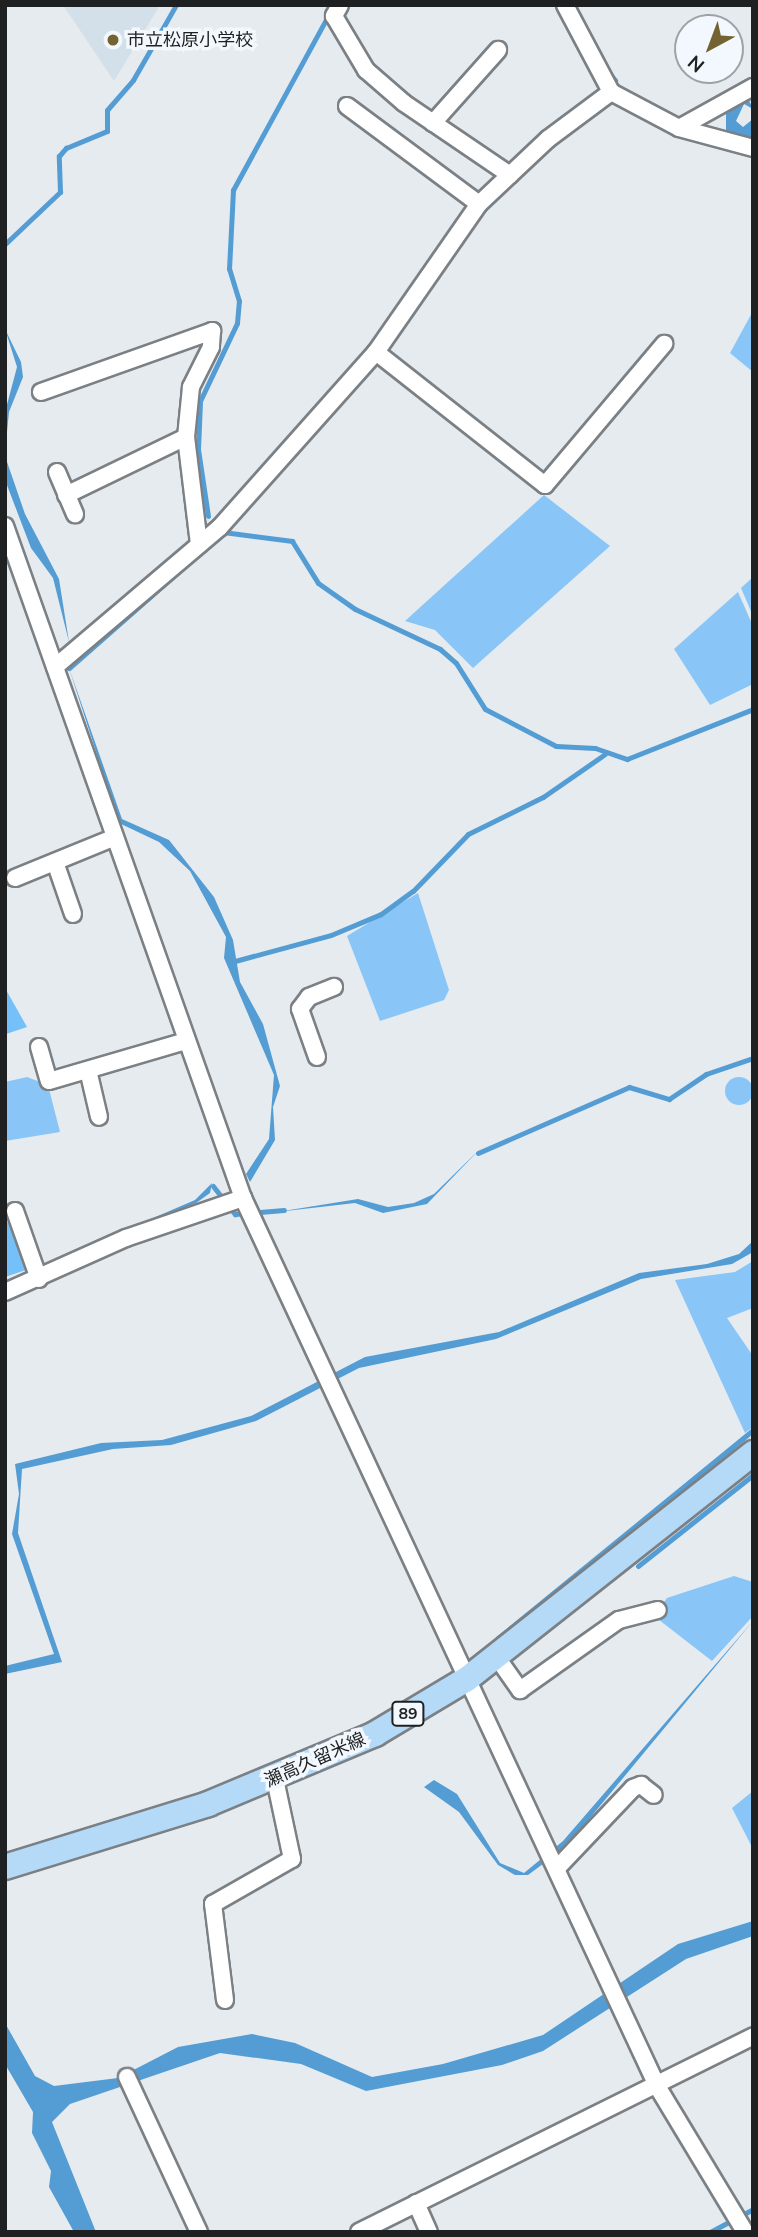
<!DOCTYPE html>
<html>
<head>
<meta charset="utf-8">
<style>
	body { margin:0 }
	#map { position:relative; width:758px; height:2237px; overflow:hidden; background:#e5ebef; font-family:"Nunito Sans","Noto Sans JP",sans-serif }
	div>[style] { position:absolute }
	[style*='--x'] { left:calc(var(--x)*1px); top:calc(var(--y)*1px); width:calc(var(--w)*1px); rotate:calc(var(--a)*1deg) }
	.built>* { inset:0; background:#d3dfe9 }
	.green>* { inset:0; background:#89c6f7 }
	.round { border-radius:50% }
	.forest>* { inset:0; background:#76c0f9 }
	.water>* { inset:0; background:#549dd4 }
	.stream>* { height:5px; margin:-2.5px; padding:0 2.5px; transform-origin:2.5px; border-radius:2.5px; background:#549dd4 }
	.roads { filter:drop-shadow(2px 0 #7b8085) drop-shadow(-2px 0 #7b8085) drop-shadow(0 2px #7b8085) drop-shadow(0 -2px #7b8085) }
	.street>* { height:16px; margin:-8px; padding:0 8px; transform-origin:8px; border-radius:8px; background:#fff }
	.primary>* { height:24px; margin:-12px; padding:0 12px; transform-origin:12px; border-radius:12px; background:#b4daf8 }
	.dots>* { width:19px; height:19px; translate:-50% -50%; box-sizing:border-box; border:4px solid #f2f8fd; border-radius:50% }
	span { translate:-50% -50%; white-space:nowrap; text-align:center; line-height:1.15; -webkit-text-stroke:7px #f2f8fd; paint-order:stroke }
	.shield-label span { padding:2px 5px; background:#f2f8fd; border:2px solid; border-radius:5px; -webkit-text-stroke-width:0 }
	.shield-label { font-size:16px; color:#1e2021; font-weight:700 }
	.poi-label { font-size:18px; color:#1e2021 }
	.left { translate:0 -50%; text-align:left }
	.street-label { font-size:18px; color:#1e2021 }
	.frame { position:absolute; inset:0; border:7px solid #1e2021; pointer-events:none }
	.north { position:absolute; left:674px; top:14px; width:70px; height:70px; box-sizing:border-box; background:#f2f8fd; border:2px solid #9da2a5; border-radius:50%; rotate:221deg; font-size:19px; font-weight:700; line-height:28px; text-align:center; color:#1e2021 }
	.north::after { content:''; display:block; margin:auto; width:24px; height:32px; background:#726331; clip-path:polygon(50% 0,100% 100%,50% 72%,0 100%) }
</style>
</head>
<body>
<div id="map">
	<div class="built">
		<div style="clip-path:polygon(63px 5px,160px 5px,114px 81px)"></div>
	</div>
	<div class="green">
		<div style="clip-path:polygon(753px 311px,753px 372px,730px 353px)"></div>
		<div style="clip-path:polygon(544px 495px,610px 546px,473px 668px,435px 630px,405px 621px)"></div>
		<div style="clip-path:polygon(753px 577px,753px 616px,741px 588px)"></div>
		<div style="clip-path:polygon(738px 592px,753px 626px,753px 684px,710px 705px,674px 649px)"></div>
		<div style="clip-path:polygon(418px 893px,449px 990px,444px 1000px,380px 1021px,347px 936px)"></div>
		<div class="round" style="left:725px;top:1077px;width:28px;height:28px"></div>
		<div style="clip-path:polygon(27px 1077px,48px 1085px,60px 1132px,5px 1141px,5px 1082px)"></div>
		<div style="clip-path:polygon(753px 1261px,753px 1308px,727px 1318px,753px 1356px,753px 1427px,745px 1433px,675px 1280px,735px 1272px)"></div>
		<div style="clip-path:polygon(734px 1576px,753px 1582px,753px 1616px,712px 1661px,654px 1616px,667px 1598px)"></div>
		<div style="clip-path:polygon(753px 1791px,753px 1849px,732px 1808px)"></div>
	</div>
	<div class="forest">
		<div style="clip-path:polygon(5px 988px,27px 1027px,6px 1034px,5px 1033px)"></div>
		<div style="clip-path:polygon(12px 1221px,32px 1268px,5px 1277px,5px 1223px)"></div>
	</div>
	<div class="water">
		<div style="clip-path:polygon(747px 96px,753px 109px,744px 104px,736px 121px,743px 127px,753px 119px,753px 139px,726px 132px,726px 108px)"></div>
		<div style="clip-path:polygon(5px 329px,21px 362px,23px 377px,9px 412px,5px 452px,5px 412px,17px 367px)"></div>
		<div style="clip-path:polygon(5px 456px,25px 514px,59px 579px,69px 642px,53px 578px,31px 548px,5px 480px)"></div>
		<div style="clip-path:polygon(69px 668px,122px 819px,169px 840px,214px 897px,233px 940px,240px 982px,263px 1024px,280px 1086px,273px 1107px,275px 1140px,250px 1182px,246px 1174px,269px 1139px,274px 1075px,224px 958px,226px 937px,190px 871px,159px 842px,119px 823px)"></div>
		<div style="clip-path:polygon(480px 1149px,427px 1204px,383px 1213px,355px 1203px,277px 1212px,358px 1199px,388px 1207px,414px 1203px,434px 1194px)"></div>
		<div style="clip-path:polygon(212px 1183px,210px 1193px,196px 1203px,44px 1265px,195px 1200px)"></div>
		<div style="clip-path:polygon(753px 1241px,753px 1252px,732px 1264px,641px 1279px,496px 1339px,359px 1368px,256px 1421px,171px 1445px,113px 1449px,22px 1469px,18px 1533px,62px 1662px,5px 1674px,5px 1666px,54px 1654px,12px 1534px,19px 1494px,15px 1464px,101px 1443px,162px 1440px,251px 1416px,365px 1357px,499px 1332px,639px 1273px,707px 1264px,739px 1254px)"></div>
		<div style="clip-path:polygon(753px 1621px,566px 1847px,528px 1875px,515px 1875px,498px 1865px,459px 1812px,424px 1787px,434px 1780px,457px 1794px,500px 1863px,524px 1873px,563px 1841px)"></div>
		<div style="clip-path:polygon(753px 1921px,753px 1936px,686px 1959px,543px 2051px,502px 2065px,366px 2091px,301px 2064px,220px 2053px,70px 2104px,52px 2122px,96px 2232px,74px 2232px,49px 2187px,51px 2171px,32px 2133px,33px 2112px,5px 2064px,5px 2023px,35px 2076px,54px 2086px,118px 2078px,178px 2047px,252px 2034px,295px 2043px,372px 2077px,443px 2064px,543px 2035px,678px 1944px)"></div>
	</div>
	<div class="stream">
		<div style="--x:608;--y:72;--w:11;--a:49"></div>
		<div style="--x:5;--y:244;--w:76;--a:-43.4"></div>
		<div style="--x:60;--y:192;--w:36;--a:-92"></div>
		<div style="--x:59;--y:156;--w:11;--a:-49"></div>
		<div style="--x:66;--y:148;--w:44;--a:-22.5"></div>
		<div style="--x:107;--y:131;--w:21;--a:-90"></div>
		<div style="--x:107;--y:110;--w:40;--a:-49"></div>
		<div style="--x:133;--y:80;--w:86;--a:-60.2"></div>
		<div style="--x:208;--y:516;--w:68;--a:-98.5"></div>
		<div style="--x:198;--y:449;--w:48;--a:-87.6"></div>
		<div style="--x:200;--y:401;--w:86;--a:-64.6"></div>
		<div style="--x:237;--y:323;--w:22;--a:-85"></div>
		<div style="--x:239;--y:301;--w:34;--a:-107"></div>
		<div style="--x:229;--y:269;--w:79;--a:-87.1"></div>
		<div style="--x:233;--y:190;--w:200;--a:-61.4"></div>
		<div style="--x:223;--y:532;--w:70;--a:7.4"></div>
		<div style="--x:292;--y:541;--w:49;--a:58.2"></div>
		<div style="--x:318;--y:583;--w:45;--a:35.1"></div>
		<div style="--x:355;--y:609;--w:94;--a:25.2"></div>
		<div style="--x:440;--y:649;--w:21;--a:41"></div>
		<div style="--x:456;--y:663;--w:54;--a:57.8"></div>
		<div style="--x:485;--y:709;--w:80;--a:27.5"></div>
		<div style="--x:556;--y:746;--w:39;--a:3"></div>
		<div style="--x:595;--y:748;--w:34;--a:19"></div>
		<div style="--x:627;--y:759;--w:136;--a:-21.6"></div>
		<div style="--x:69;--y:668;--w:144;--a:-41.3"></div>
		<div style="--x:235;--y:961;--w:99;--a:-15.2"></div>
		<div style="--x:331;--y:935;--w:54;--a:-22.8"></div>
		<div style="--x:381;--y:914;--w:39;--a:-36"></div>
		<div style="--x:413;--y:891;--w:79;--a:-46"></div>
		<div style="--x:468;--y:834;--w:84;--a:-26.3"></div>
		<div style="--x:543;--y:797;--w:75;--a:-34.7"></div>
		<div style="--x:478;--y:1153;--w:165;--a:-23.6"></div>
		<div style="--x:629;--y:1087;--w:42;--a:16.7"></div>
		<div style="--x:669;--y:1099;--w:45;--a:-34"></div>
		<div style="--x:706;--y:1074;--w:50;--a:-18.8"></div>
		<div style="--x:213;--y:1186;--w:36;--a:52"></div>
		<div style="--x:235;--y:1214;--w:49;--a:-4.7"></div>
		<div style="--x:638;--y:1566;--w:147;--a:-38.4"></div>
		<div style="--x:498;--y:1638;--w:329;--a:-39.2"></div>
		<div style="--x:710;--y:2232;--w:49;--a:-28.1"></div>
	</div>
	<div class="roads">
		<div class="street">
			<div style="--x:340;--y:5;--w:13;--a:119"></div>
			<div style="--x:334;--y:16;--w:63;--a:59.3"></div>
			<div style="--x:366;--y:70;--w:50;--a:41"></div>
			<div style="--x:404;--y:103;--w:128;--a:34.2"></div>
			<div style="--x:565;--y:5;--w:98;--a:62.1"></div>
			<div style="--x:611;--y:92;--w:77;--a:27.9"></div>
			<div style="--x:679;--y:128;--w:77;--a:15.1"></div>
			<div style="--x:347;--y:106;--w:164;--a:36.6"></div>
			<div style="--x:433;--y:123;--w:98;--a:-48.3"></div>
			<div style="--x:679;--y:128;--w:85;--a:-29"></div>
			<div style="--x:376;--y:352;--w:215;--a:38.2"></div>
			<div style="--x:545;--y:485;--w:185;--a:-49.8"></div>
			<div style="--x:41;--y:392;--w:182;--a:-19.6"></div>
			<div style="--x:212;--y:331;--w:16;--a:94"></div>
			<div style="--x:211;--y:347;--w:45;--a:116.6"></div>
			<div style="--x:191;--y:387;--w:50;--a:95.7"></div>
			<div style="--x:186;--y:437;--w:108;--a:83.1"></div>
			<div style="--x:57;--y:472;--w:46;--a:66.8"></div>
			<div style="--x:66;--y:495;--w:133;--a:-25.8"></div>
			<div style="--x:5;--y:526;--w:713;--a:70.5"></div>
			<div style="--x:243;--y:1198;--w:980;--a:65"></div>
			<div style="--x:657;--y:2086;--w:170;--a:58.9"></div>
			<div style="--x:55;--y:667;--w:216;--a:-40.3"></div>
			<div style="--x:220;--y:527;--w:234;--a:-48.3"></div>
			<div style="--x:376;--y:352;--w:180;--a:-55.2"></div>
			<div style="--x:479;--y:204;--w:95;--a:-43.3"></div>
			<div style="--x:548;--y:139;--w:79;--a:-36.7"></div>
			<div style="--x:55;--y:862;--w:55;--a:70.9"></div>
			<div style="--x:15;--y:878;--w:106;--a:-22.2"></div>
			<div style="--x:39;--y:1047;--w:35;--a:74"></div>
			<div style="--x:49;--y:1081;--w:143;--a:-16.3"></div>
			<div style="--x:317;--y:1057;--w:51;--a:-109.5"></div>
			<div style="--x:300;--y:1009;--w:15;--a:-53"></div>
			<div style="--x:309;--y:997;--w:27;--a:-22"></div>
			<div style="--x:88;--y:1070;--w:48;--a:76.8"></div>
			<div style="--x:15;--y:1211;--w:72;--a:70.6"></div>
			<div style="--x:5;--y:1292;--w:133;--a:-24.1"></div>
			<div style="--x:126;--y:1238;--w:124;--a:-18.9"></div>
			<div style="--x:496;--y:1656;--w:42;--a:54.8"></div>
			<div style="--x:520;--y:1690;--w:121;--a:-35.3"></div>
			<div style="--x:619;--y:1620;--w:40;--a:-14.4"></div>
			<div style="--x:559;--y:1866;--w:108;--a:-46.5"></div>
			<div style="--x:633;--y:1788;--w:9;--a:-21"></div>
			<div style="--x:641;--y:1785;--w:16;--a:38"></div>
			<div style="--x:225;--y:2000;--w:97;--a:-97.1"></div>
			<div style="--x:213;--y:1904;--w:91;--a:-29.7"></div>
			<div style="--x:292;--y:1859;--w:82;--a:-102"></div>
			<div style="--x:127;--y:2077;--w:171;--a:65.1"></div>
			<div style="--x:416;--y:2203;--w:32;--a:66"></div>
			<div style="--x:359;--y:2232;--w:440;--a:-26.4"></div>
		</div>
		<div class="primary">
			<div style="--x:5;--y:1867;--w:213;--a:-17.2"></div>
			<div style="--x:208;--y:1804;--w:181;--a:-22.7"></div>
			<div style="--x:375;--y:1734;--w:107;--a:-30.9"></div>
			<div style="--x:467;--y:1679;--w:365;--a:-38.3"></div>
		</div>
	</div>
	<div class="dots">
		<div style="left:113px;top:40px;background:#726331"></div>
	</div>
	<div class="shield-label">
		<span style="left:408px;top:1714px">89</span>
	</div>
	<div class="poi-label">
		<span class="left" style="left:127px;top:40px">市立松原小学校</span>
	</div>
	<div class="street-label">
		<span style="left:315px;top:1760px;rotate:-24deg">瀬高久留米線</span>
	</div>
	<div class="frame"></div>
	<div class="north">N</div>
</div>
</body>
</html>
